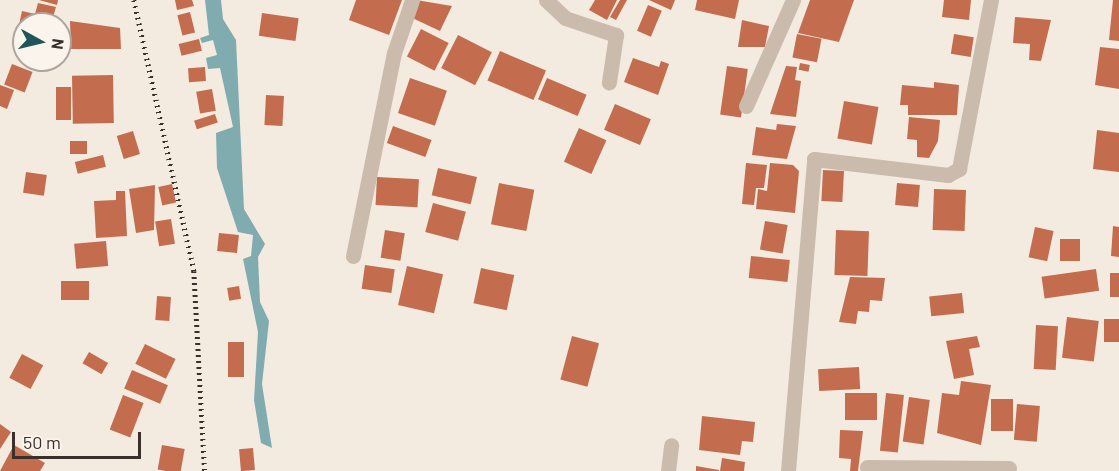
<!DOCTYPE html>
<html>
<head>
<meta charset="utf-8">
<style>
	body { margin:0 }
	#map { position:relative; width:1119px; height:471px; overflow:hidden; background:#f3eae0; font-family:Barlow,sans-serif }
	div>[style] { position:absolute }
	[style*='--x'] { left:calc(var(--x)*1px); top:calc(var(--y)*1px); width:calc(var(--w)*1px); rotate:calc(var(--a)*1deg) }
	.water>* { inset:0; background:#80acaf }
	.building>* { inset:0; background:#c36d4e; transform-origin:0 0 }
	.minor>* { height:15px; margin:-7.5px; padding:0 7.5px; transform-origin:7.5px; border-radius:7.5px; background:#cbbbac }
	.rail>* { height:4.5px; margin-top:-2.25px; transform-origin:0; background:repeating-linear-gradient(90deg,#39302b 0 1.5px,transparent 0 6px) }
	span { translate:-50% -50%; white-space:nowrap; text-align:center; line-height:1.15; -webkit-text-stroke:4.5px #faf4ed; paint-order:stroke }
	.north { position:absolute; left:12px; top:12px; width:60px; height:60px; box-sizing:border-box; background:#faf4ed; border:2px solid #ada69f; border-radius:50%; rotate:98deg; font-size:16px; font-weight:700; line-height:24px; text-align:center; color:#39302b }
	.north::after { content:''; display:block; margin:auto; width:21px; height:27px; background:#21555a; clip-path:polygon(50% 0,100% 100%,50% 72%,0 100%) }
	.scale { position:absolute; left:12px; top:432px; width:129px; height:27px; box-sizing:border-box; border:3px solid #39302b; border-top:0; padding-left:8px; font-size:18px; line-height:21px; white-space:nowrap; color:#39302b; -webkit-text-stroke:4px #faf4ed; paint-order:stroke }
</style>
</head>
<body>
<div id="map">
	<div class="water">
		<div style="clip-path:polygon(205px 0,221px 0,223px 19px,236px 40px,244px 209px,265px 244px,258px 257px,260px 302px,269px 321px,262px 384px,272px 448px,261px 443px,254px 400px,258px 332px,243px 259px,251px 256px,253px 235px,238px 232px,217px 168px,216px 133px,233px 127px,220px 68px,208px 69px,206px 58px,217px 55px,213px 40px,202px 43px,200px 38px,209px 35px)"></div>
	</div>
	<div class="building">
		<div style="clip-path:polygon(39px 0,58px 0,57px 5px)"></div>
		<div style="clip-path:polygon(175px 0,192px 0,194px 6px,177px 10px)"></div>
		<div style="clip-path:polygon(356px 0,402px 0,389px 35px,349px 20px)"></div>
		<div style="clip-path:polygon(416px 0,452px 6px,440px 31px,408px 16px)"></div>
		<div style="clip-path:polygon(595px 0,617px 0,607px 20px,589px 10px)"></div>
		<div style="clip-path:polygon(620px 0,627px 0,616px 20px,610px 17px)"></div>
		<div style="clip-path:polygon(649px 0,675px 0,671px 10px)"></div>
		<div style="clip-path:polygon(697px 0,739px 0,735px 19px,695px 10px)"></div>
		<div style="clip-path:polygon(810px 0,854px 0,839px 42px,798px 33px)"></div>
		<div style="clip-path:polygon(944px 0,971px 0,969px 20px,942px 17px)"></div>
		<div style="clip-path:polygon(1113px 0,1119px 0,1119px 41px,1109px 40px)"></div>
		<div style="clip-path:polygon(38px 3px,56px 7px,51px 24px,19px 25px,22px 11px,35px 14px)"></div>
		<div style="left:648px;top:5px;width:15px;height:28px;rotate:23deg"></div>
		<div style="left:190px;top:12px;width:21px;height:13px;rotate:76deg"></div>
		<div style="left:262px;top:13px;width:37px;height:23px;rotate:8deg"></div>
		<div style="clip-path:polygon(1015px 17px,1051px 20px,1041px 61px,1029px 60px,1030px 44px,1013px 43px)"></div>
		<div style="clip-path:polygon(742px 20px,769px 26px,765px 47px,738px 47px)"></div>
		<div style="clip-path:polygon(70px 21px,120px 28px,121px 49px,71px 49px)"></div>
		<div style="left:421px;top:29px;width:31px;height:31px;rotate:27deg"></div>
		<div style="left:797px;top:34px;width:25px;height:24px;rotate:11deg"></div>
		<div style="left:954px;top:34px;width:20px;height:20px;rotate:9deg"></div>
		<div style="left:458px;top:35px;width:38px;height:37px;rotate:27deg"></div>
		<div style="left:199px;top:39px;width:12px;height:21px;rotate:76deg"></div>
		<div style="clip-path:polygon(1100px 47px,1119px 49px,1119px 89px,1095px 85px)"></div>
		<div style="left:500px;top:51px;width:50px;height:32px;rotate:23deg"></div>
		<div style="clip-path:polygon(633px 58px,659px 67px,661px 61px,669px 64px,658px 95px,624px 82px)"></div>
		<div style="left:800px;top:63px;width:10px;height:7px;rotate:11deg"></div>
		<div style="left:12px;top:64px;width:22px;height:22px;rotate:21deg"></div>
		<div style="left:727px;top:66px;width:21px;height:49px;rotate:8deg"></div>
		<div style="clip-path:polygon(786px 66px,797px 67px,795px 80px,801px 81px,796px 117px,770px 114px)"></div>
		<div style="left:205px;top:67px;width:14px;height:17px;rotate:86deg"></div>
		<div style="left:113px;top:75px;width:48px;height:41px;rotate:89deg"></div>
		<div style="left:410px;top:78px;width:39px;height:37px;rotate:19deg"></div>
		<div style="left:547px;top:78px;width:43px;height:23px;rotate:23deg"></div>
		<div style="clip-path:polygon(934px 82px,959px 85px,957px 115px,908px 115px,908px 105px,900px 105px,902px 85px,934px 88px)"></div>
		<div style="clip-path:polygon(0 85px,14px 90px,7px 109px,0 106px)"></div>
		<div style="left:56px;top:87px;width:15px;height:33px"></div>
		<div style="left:212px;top:89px;width:22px;height:16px;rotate:80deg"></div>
		<div style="left:266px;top:95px;width:18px;height:30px;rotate:3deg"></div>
		<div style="left:844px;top:101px;width:35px;height:38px;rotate:10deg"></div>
		<div style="left:615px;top:104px;width:39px;height:28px;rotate:23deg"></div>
		<div style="left:215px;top:114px;width:9px;height:22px;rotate:72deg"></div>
		<div style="clip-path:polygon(909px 117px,940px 120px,938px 141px,929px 158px,917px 157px,917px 140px,907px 139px)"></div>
		<div style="clip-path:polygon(777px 124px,796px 126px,787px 159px,752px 155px,756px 127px,776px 130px)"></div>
		<div style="left:393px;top:126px;width:41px;height:18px;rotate:20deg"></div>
		<div style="left:579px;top:128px;width:30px;height:37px;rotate:24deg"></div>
		<div style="clip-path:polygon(1097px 130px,1119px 133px,1119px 172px,1093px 169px)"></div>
		<div style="left:133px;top:131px;width:24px;height:17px;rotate:73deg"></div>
		<div style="left:87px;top:141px;width:13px;height:17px;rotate:90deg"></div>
		<div style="left:103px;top:155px;width:12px;height:29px;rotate:76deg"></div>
		<div style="clip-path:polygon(746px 163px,767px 165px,764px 188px,756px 188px,754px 205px,742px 204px)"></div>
		<div style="clip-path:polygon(770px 163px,793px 165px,799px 171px,795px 213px,756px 209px,758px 189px,767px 191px)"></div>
		<div style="left:438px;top:168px;width:40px;height:28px;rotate:13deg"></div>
		<div style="left:823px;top:170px;width:21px;height:31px;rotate:3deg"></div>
		<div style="left:26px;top:172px;width:21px;height:21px;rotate:8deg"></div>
		<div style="left:377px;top:177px;width:42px;height:28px;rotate:3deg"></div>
		<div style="left:499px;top:183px;width:36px;height:42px;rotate:11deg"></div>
		<div style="left:897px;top:183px;width:23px;height:22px;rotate:5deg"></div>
		<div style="left:172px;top:184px;width:19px;height:14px;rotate:78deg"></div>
		<div style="clip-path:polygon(155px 185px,154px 230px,136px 233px,129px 189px)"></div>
		<div style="left:934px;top:189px;width:32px;height:41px;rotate:2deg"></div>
		<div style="clip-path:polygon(116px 191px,125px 191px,127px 236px,96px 238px,94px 201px,116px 200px)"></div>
		<div style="left:433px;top:203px;width:34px;height:30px;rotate:15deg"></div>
		<div style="left:171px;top:219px;width:25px;height:16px;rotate:81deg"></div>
		<div style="left:765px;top:221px;width:23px;height:29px;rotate:10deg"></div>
		<div style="clip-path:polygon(1113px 226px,1119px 227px,1119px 257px,1111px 256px)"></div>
		<div style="left:1035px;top:227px;width:19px;height:31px;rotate:12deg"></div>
		<div style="left:385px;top:230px;width:20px;height:28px;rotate:9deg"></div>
		<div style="left:836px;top:230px;width:33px;height:45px;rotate:2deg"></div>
		<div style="left:219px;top:233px;width:20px;height:18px;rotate:6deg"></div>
		<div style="left:1060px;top:239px;width:20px;height:22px"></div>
		<div style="left:106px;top:241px;width:25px;height:32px;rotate:85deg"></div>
		<div style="left:751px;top:256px;width:39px;height:22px;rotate:6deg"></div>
		<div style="left:365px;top:265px;width:30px;height:24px;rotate:8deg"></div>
		<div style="left:407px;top:266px;width:37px;height:40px;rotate:13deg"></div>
		<div style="left:481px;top:268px;width:34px;height:36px;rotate:12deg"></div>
		<div style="left:1096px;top:269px;width:22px;height:55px;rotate:82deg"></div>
		<div style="left:1110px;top:273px;width:9px;height:24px"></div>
		<div style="clip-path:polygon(850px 277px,885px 278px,882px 301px,870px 300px,869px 312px,858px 311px,856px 324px,839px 322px)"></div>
		<div style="left:61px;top:281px;width:28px;height:19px"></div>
		<div style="left:239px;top:286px;width:13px;height:12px;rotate:81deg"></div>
		<div style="left:962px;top:293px;width:20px;height:33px;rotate:84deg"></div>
		<div style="left:157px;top:296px;width:14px;height:24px;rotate:4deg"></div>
		<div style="left:1067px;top:317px;width:32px;height:41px;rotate:7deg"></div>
		<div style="left:1104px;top:319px;width:15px;height:23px"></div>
		<div style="left:1036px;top:325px;width:22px;height:44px;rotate:3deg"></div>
		<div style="left:572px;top:336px;width:28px;height:45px;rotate:15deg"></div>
		<div style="clip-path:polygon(977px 336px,980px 347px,969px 349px,974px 375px,954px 379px,946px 341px)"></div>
		<div style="left:228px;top:342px;width:16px;height:35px"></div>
		<div style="left:145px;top:344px;width:34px;height:22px;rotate:26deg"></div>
		<div style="left:89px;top:352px;width:22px;height:13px;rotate:30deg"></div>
		<div style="left:22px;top:354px;width:24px;height:27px;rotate:28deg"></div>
		<div style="left:859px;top:367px;width:22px;height:41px;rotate:87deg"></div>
		<div style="left:132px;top:370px;width:39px;height:20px;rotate:23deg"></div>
		<div style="clip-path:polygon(961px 381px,991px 385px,981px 445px,937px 433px,942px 393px,959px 395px)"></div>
		<div style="left:845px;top:393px;width:32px;height:27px"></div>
		<div style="left:886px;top:393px;width:18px;height:58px;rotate:6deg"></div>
		<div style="left:123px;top:395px;width:22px;height:37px;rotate:21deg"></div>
		<div style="left:909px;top:397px;width:21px;height:45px;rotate:8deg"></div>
		<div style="left:991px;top:399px;width:22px;height:32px"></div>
		<div style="left:1017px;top:404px;width:23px;height:36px;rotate:5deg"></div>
		<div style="clip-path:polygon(702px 416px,755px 422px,753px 442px,742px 441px,740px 455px,699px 450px)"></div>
		<div style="clip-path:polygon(0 424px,11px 432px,0 449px)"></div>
		<div style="clip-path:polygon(840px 430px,863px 431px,858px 471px,850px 471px,851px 459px,839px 458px)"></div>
		<div style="clip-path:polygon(14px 445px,45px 463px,40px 471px,0 471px)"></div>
		<div style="left:162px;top:445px;width:23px;height:25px;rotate:10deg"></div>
		<div style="left:253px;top:448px;width:22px;height:14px;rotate:85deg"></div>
		<div style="clip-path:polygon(722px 458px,745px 462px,744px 471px,720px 471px)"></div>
		<div style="clip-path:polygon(696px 466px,719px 470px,719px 471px,696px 471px)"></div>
	</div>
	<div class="minor">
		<div style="--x:546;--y:0;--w:26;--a:43"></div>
		<div style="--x:565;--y:18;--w:54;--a:18.4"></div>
		<div style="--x:616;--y:35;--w:48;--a:98.5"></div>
		<div style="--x:746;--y:106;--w:116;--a:-66.1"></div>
		<div style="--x:353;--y:256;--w:207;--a:-78.6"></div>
		<div style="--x:394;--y:53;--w:56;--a:-71.2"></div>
		<div style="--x:867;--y:467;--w:142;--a:0.4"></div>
		<div style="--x:668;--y:471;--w:26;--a:-83"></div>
		<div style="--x:788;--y:471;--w:313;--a:-85.2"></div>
		<div style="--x:814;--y:159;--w:135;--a:6.8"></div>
		<div style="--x:948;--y:175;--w:13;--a:-29"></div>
		<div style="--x:959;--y:169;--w:172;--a:-79.3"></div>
	</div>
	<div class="rail">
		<div style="--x:134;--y:0;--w:278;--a:77.5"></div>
		<div style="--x:194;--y:271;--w:200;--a:86.9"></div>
	</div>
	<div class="north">N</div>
	<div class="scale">50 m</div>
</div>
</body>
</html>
